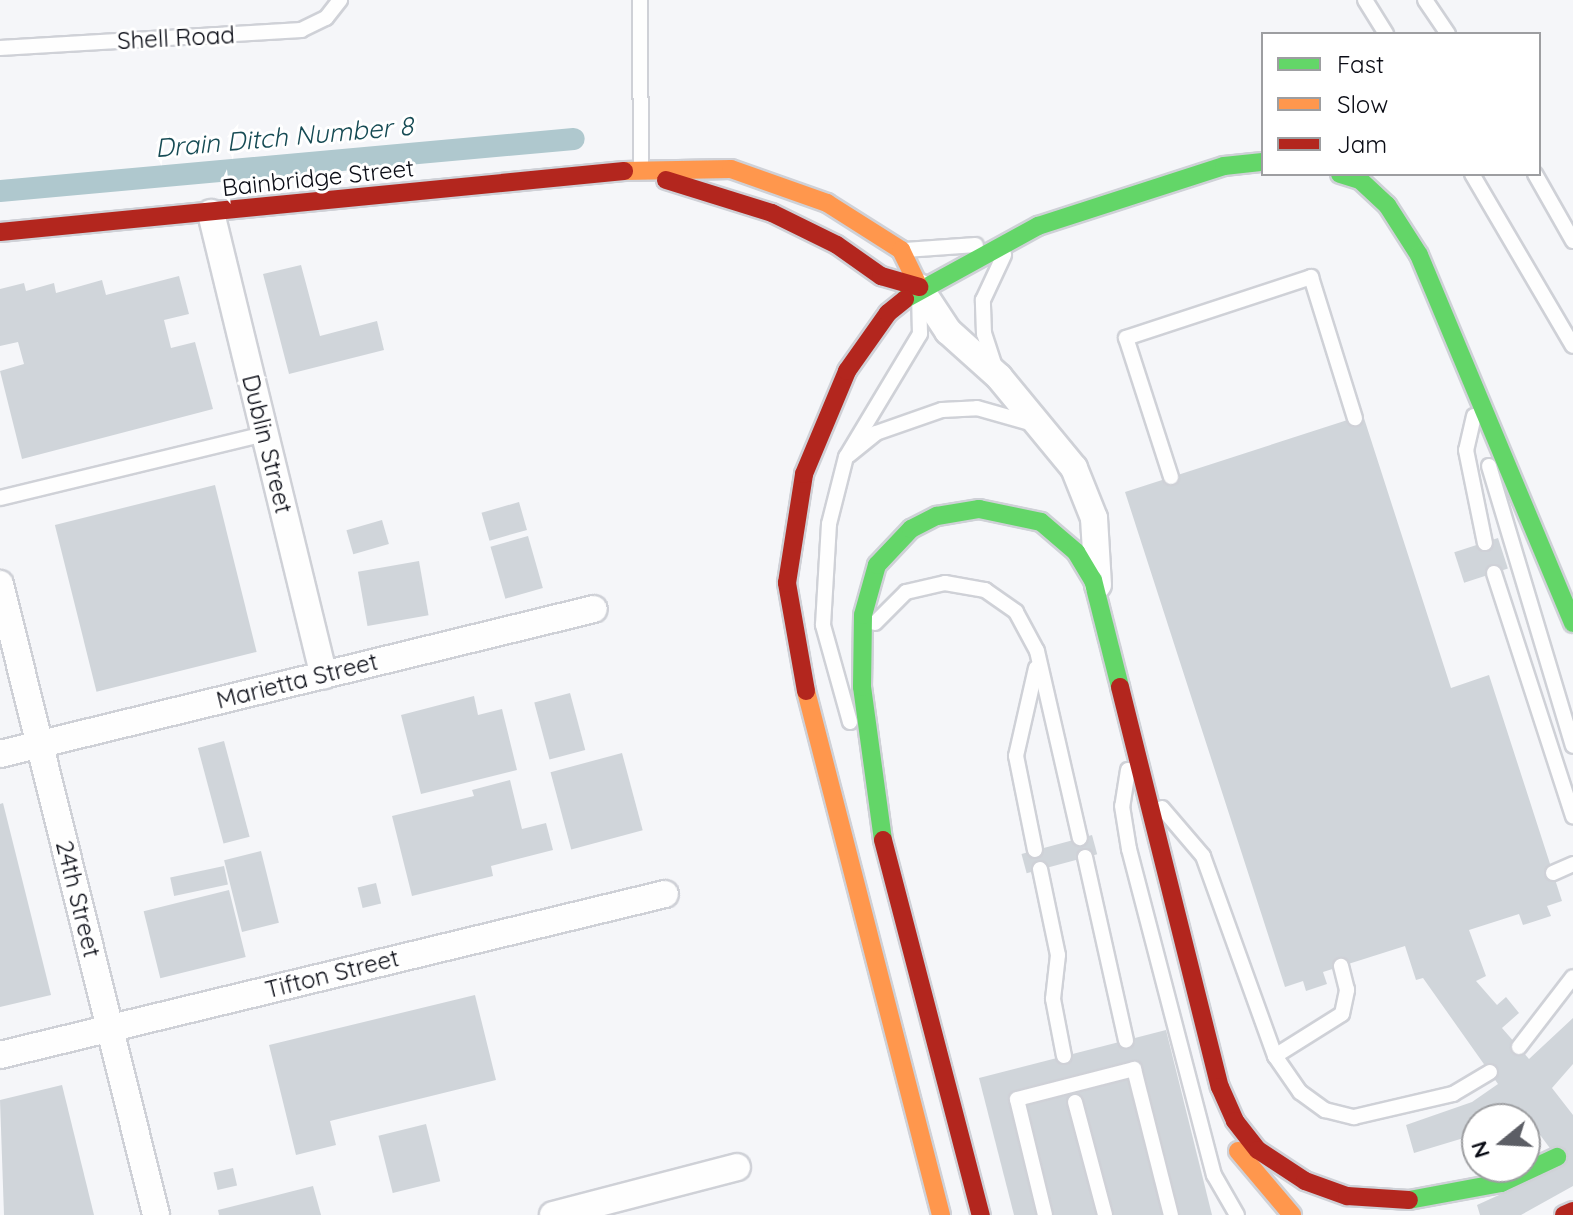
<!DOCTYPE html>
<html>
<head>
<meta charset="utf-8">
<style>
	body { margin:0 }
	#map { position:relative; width:1573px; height:1215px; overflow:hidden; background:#f5f6f9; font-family:Quicksand,sans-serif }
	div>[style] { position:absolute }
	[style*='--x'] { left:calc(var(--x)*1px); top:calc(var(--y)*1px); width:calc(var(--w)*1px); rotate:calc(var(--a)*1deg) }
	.canal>* { height:22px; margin:-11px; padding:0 11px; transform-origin:11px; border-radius:11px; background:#afc8ce }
	.building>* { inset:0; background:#d0d5da; transform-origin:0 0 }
	.roads { filter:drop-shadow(2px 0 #cfd1d7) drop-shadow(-2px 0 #cfd1d7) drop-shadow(0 2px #cfd1d7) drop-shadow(0 -2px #cfd1d7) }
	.lane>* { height:14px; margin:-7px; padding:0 7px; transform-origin:7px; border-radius:7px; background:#fefefe }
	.street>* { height:26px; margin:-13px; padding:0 13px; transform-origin:13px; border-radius:13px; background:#fefefe }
	.fast>* { height:18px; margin:-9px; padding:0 9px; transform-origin:9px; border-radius:9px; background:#63d668 }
	.slow>* { height:18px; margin:-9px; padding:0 9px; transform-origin:9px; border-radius:9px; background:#ff974d }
	.jam>* { height:18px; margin:-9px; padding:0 9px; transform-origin:9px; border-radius:9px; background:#b3261e }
	span { translate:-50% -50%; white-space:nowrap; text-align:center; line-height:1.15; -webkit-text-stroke:6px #fff; paint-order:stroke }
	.street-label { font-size:24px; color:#0a0c15 }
	.water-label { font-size:26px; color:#164b54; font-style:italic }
	.legend { position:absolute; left:1261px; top:32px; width:280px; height:144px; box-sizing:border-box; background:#fff; border:2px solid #9d9ea1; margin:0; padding:10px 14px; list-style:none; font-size:24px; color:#0a0c15 }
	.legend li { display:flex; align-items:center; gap:16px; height:40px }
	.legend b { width:40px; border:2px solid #9d9ea1 }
	.north { position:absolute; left:1461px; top:1103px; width:80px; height:80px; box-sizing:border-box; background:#fff; border:2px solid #9d9ea1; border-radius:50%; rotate:252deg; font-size:22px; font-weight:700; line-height:32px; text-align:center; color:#0a0c15 }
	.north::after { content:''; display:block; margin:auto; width:28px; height:36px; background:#5c5e65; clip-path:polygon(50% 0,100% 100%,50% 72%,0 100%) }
</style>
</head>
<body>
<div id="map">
	<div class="canal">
		<div style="--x:0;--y:191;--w:576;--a:-5.18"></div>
	</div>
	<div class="building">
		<div style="clip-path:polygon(301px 265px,320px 336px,377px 321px,384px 350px,289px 374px,263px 274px)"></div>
		<div style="clip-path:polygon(179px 276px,189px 314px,164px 320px,171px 348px,195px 342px,213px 409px,22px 459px,0 371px,24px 364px,18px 342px,0 346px,0 289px,24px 283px,26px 291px,54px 283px,56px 293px,102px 280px,106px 295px)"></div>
		<div style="clip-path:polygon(1363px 415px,1451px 688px,1489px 675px,1562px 901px,1547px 906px,1551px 916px,1523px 925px,1519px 914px,1469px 930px,1486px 976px,1476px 981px,1497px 1005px,1506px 997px,1519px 1013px,1502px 1028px,1529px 1059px,1573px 1018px,1573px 1064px,1552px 1088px,1573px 1115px,1573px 1186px,1521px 1215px,1480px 1215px,1477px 1205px,1563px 1166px,1521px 1109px,1505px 1119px,1477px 1119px,1477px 1134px,1414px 1153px,1406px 1125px,1472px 1102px,1498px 1084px,1423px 978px,1416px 980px,1405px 946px,1323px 972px,1327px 984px,1306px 991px,1303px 981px,1285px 987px,1125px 492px)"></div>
		<div style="left:215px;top:485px;width:172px;height:165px;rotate:76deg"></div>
		<div style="left:519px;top:502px;width:29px;height:39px;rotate:74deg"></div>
		<div style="left:382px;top:520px;width:25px;height:37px;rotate:74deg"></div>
		<div style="left:528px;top:536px;width:54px;height:39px;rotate:74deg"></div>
		<div style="left:1498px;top:538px;width:32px;height:46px;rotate:72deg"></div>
		<div style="left:419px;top:561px;width:55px;height:62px;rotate:80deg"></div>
		<div style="left:570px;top:693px;width:59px;height:37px;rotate:75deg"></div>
		<div style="clip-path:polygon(474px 696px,478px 715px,502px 709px,517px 770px,421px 794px,401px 715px)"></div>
		<div style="left:224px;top:741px;width:99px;height:27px;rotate:75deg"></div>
		<div style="left:622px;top:753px;width:80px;height:74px;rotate:75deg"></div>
		<div style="clip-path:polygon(510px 780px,522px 829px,546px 823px,553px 850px,491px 866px,493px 876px,412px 896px,392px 816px,474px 796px,472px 790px)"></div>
		<div style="clip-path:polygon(3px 803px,51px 995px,0 1007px,0 804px)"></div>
		<div style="left:1092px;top:835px;width:20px;height:73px;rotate:75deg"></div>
		<div style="left:261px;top:851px;width:74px;height:38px;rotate:76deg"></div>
		<div style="left:224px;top:866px;width:19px;height:55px;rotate:78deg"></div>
		<div style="left:376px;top:883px;width:21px;height:19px;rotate:76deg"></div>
		<div style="left:229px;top:890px;width:69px;height:88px;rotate:76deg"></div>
		<div style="clip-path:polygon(475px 995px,496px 1080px,330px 1121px,336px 1145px,296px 1155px,269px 1045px)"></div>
		<div style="clip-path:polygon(1166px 1030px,1212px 1215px,1014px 1215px,979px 1078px)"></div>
		<div style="clip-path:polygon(62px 1085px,94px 1215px,4px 1215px,0 1100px)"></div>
		<div style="left:426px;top:1124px;width:59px;height:49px;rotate:76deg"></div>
		<div style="left:233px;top:1168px;width:18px;height:20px;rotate:77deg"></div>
		<div style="clip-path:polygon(313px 1186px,321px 1215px,219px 1215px,218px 1210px)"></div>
	</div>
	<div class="roads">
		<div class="lane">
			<div style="--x:640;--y:0;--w:171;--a:89.7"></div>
			<div style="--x:1365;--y:0;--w:40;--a:58"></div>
			<div style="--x:1425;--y:0;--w:41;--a:55.9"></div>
			<div style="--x:0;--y:48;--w:302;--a:-3.4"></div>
			<div style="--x:301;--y:30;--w:28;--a:-26"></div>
			<div style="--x:326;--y:18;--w:23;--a:-52"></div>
			<div style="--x:1472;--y:174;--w:199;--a:59.6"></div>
			<div style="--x:1535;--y:174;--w:77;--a:60.4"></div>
			<div style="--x:905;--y:250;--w:71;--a:-4"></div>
			<div style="--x:995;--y:367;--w:35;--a:-108"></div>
			<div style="--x:984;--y:334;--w:34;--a:-92"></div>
			<div style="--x:983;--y:300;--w:50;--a:-65"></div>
			<div style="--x:1474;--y:416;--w:35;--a:103"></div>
			<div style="--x:1466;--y:450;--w:95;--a:78.5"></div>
			<div style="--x:849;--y:455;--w:35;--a:-39"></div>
			<div style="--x:876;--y:433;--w:70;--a:-19.2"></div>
			<div style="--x:942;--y:410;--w:35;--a:-3"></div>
			<div style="--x:977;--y:408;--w:55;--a:15.8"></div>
			<div style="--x:1489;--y:466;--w:292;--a:73.3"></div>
			<div style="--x:1171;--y:477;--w:146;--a:-107.9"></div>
			<div style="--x:1126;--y:338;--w:195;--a:-18.2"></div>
			<div style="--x:1311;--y:277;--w:148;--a:72.7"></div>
			<div style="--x:0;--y:498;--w:273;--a:-13.6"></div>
			<div style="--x:1494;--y:573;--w:256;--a:72"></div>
			<div style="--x:875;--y:623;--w:44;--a:-45"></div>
			<div style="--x:906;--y:592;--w:40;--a:-13"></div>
			<div style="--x:945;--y:583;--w:41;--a:9.9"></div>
			<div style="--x:985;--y:590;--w:38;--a:35"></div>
			<div style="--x:1016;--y:612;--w:44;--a:61.7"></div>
			<div style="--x:1037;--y:651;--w:192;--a:77.1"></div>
			<div style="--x:850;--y:722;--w:101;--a:-105.6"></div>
			<div style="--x:823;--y:625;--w:101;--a:-86.6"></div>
			<div style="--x:829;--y:524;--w:69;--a:-75.8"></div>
			<div style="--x:846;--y:457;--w:144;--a:-59"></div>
			<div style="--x:920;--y:334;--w:40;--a:-91.4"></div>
			<div style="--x:1128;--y:770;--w:36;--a:99"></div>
			<div style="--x:1122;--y:806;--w:44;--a:80.8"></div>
			<div style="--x:1129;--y:849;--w:337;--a:75.4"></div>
			<div style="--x:1214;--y:1175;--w:46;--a:60.1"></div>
			<div style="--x:1162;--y:808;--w:63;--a:49.5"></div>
			<div style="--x:1203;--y:856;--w:213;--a:70.2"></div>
			<div style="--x:1275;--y:1056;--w:44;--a:55.2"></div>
			<div style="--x:1300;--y:1092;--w:31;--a:36"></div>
			<div style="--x:1325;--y:1110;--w:30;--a:14"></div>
			<div style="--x:1354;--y:1117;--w:102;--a:-13.1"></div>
			<div style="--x:1453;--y:1094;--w:43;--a:-30.7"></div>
			<div style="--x:1035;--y:850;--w:96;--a:-101.4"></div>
			<div style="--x:1016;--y:756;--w:90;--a:-77.2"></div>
			<div style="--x:1085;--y:857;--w:188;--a:77.4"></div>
			<div style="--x:1040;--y:869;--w:88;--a:78.2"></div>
			<div style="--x:1058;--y:955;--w:44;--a:96.5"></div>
			<div style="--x:1053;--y:999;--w:58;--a:79.1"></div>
			<div style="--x:1553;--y:873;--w:22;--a:-24"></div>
			<div style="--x:1519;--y:1047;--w:88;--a:-52.4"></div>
			<div style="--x:1275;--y:1056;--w:79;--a:-32.1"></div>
			<div style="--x:1342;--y:1014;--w:25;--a:-78"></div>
			<div style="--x:1347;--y:990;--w:25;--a:-104"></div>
			<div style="--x:1075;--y:1102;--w:117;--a:75.1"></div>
			<div style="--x:1045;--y:1215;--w:119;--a:-103.6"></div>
			<div style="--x:1017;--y:1099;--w:121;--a:-14.4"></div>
			<div style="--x:1134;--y:1069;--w:151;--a:75.8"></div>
		</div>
		<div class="street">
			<div style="--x:211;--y:213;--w:476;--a:76.3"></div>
			<div style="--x:919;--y:287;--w:53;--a:56.6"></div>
			<div style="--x:948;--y:331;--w:69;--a:42"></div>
			<div style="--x:999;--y:377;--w:118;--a:50.5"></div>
			<div style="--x:1074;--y:468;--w:54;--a:68.2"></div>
			<div style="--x:1094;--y:518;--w:67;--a:86.6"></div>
			<div style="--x:0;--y:584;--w:650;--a:76.11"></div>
			<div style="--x:0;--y:754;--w:611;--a:-13.72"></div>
			<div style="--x:0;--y:1055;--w:684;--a:-13.61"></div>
			<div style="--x:553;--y:1215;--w:190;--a:-14.6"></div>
		</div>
		<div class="fast">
			<div style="--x:1340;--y:174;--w:21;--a:17"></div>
			<div style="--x:1360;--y:180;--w:37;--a:43"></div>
			<div style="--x:1387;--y:205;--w:59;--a:57.4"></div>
			<div style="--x:1419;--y:255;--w:399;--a:67.3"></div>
			<div style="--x:905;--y:299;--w:152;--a:-28.8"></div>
			<div style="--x:1038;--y:226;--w:195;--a:-17.9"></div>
			<div style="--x:1224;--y:166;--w:39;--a:-6"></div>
			<div style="--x:883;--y:840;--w:154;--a:-97.8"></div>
			<div style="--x:862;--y:687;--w:72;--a:-89.2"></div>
			<div style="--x:863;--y:615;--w:52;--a:-74.4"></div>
			<div style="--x:877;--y:565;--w:50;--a:-46.6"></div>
			<div style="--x:911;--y:529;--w:29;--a:-27"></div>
			<div style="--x:937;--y:516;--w:43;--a:-9.5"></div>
			<div style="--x:979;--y:509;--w:63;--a:11.8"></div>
			<div style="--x:1041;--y:522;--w:46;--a:40.6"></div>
			<div style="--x:1076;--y:552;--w:33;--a:59"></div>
			<div style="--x:1093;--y:580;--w:110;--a:75.8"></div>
			<div style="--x:1409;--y:1200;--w:94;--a:-10.5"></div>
			<div style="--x:1501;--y:1183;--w:62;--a:-24.9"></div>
		</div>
		<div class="slow">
			<div style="--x:624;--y:171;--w:107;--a:-1.1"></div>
			<div style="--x:731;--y:169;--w:102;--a:19.5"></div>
			<div style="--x:827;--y:203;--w:88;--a:32.4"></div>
			<div style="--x:901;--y:250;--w:41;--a:64.1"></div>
			<div style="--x:806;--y:691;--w:541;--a:75.55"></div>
			<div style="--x:1238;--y:1151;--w:84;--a:49.8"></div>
		</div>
		<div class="jam">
			<div style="--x:666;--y:180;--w:111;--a:17.3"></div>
			<div style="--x:772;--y:213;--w:72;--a:26.2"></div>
			<div style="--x:837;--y:245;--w:54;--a:35.2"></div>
			<div style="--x:881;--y:276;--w:40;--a:16"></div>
			<div style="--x:0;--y:232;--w:627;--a:-5.58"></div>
			<div style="--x:1120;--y:687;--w:412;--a:76"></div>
			<div style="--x:1220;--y:1087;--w:37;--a:66"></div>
			<div style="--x:1235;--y:1121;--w:37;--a:52"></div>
			<div style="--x:1258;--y:1150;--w:56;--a:33.4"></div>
			<div style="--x:1305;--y:1181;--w:45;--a:19.7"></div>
			<div style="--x:1347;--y:1196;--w:62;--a:3.7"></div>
			<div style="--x:806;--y:691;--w:110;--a:-100"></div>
			<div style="--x:787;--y:583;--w:110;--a:-81.1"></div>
			<div style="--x:804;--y:474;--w:112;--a:-67.3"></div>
			<div style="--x:847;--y:371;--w:71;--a:-54.7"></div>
			<div style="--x:888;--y:313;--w:22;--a:-39"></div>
			<div style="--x:883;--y:840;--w:388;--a:75.4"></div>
			<div style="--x:1564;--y:1215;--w:10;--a:-24"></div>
		</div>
	</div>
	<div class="street-label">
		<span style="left:176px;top:38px;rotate:-3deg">Shell Road</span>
		<span style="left:318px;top:178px;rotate:-6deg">Bainbridge Street</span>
		<span style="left:267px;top:444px;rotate:76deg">Dublin Street</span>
		<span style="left:297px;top:681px;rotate:-14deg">Marietta Street</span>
		<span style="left:78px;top:899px;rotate:76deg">24th Street</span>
		<span style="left:332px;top:974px;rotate:-14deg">Tifton Street</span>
	</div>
	<div class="water-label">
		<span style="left:284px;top:137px;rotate:-5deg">Drain Ditch Number 8</span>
	</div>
	<ul class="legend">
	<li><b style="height:10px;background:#63d668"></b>Fast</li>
	<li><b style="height:10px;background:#ff974d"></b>Slow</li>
	<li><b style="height:10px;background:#b3261e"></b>Jam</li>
	</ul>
	<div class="north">N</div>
</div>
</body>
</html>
